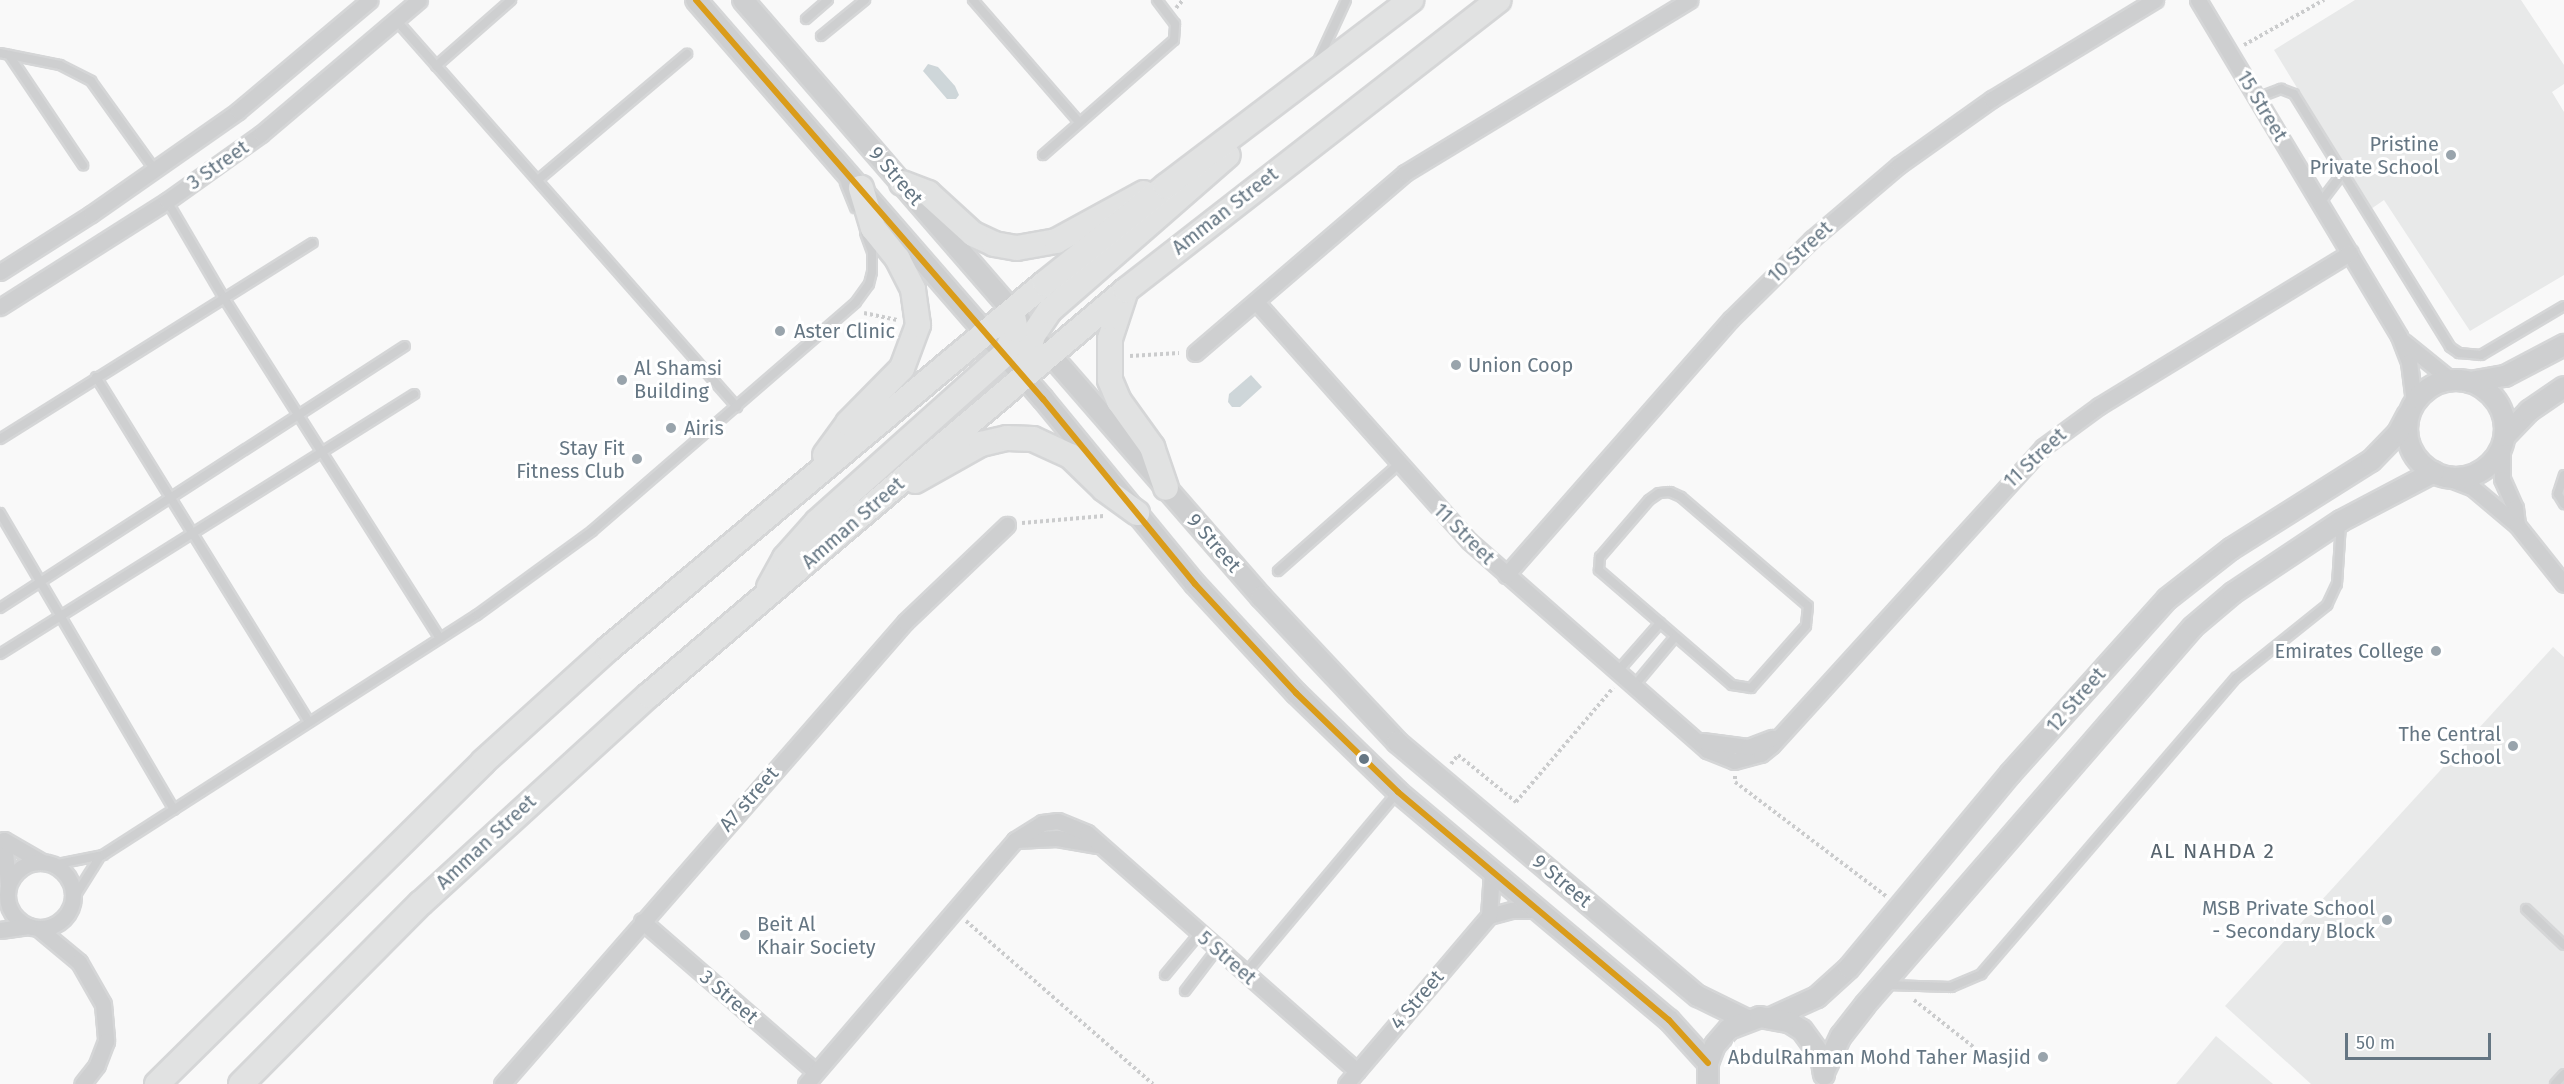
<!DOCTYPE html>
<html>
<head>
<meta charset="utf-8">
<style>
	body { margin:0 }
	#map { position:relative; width:2564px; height:1084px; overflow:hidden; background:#f9f9f9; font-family:"Fira Sans",sans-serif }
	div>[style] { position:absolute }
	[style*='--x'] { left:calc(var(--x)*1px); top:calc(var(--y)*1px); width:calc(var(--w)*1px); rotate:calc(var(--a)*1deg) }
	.built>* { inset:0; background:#e8e9e9 }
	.water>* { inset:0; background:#ced6d9 }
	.path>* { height:4px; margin-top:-2px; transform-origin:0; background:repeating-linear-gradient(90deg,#cbcccd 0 3px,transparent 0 6px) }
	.roads { filter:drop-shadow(2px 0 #d5d6d7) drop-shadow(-2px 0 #d5d6d7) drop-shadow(0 2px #d5d6d7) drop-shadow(0 -2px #d5d6d7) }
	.service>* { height:8px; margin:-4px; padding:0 4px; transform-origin:4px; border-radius:4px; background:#cecfd0 }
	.minor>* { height:15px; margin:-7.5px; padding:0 7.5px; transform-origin:7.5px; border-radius:7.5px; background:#cecfd0 }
	.minor>.ring { margin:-7.5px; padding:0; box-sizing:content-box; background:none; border:15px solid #cecfd0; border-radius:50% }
	.tertiary>* { height:20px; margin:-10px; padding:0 10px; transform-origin:10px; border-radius:10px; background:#cecfd0 }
	.tertiary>.ring { margin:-10px; padding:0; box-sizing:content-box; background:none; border:20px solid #cecfd0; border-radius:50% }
	.primary>* { height:24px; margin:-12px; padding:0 12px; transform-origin:12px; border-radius:12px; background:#e1e2e2 }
	.bus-1>* { height:6px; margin:-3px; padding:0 3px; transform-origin:3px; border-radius:3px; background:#da9c1a }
	.dots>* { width:16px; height:16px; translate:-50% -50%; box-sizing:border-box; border:3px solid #fff; border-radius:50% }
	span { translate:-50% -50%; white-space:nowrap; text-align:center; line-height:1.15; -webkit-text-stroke:6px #fff; paint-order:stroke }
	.street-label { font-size:20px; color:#657683 }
	.poi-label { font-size:20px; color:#657683 }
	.right { translate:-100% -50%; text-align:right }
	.left { translate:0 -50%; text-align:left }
	.neighbourhood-label { font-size:21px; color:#57646e; letter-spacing:1.5px }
	.scale { position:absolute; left:2345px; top:1033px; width:146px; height:27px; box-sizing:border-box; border:3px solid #657683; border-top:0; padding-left:8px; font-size:18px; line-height:21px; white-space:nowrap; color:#657683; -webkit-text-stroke:4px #fff; paint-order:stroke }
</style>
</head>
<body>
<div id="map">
	<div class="built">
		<div style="clip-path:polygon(2355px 0,2521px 0,2564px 65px,2564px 84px,2552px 92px,2564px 112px,2564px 275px,2470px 331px,2384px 200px,2371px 209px,2274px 50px)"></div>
		<div style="clip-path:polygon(2553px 647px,2564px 657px,2564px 1084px,2311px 1084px,2225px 1006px)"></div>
		<div style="clip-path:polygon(2216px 1036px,2273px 1084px,2176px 1084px)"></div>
	</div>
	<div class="water">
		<div style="clip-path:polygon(928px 64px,938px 67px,955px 86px,959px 95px,956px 99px,947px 99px,923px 71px)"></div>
		<div style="clip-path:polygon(1251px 375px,1262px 387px,1240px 407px,1232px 407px,1228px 402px,1229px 394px)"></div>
	</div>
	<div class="path">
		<div style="--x:1176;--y:8;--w:11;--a:-49"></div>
		<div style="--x:2244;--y:45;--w:92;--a:-29.4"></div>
		<div style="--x:864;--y:313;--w:34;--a:12"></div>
		<div style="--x:1130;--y:356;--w:49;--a:-3.5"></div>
		<div style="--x:1022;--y:523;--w:82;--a:-4.9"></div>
		<div style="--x:1451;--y:764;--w:11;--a:-52"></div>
		<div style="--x:1458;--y:755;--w:75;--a:39"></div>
		<div style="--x:1516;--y:802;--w:150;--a:-49.6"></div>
		<div style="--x:1735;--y:776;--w:6;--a:90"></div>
		<div style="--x:1735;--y:782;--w:191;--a:37.1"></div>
		<div style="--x:966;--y:921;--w:248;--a:41.1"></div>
		<div style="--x:1914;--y:1000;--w:79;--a:38.3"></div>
	</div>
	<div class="roads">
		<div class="service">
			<div style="--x:973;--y:0;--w:162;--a:49"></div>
			<div style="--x:806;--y:19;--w:29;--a:-41"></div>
			<div style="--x:396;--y:20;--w:516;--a:48.62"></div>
			<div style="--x:821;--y:36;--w:57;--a:-39.3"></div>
			<div style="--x:0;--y:53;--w:61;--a:11.3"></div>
			<div style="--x:60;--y:65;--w:35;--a:27"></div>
			<div style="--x:91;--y:81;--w:110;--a:54.3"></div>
			<div style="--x:9;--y:55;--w:133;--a:56.1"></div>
			<div style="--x:1318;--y:61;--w:67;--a:-65.3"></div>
			<div style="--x:436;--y:66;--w:100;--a:-41.3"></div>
			<div style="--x:2257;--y:98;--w:26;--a:-21"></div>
			<div style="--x:2281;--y:89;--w:14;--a:21"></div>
			<div style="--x:2294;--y:94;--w:297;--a:58.3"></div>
			<div style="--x:2450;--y:347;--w:11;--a:34"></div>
			<div style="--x:2459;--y:353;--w:22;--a:5"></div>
			<div style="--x:2481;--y:355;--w:96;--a:-30.6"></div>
			<div style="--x:1043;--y:155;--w:174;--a:-41.3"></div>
			<div style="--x:1174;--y:40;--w:16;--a:-86"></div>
			<div style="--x:1175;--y:24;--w:30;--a:-127"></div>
			<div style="--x:539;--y:179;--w:194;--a:-40.2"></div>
			<div style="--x:845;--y:183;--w:27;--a:68"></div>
			<div style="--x:167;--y:201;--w:113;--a:59.6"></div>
			<div style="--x:224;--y:298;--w:403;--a:57.6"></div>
			<div style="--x:2320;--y:203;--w:35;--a:-53"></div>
			<div style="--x:96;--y:377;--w:405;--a:58.3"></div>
			<div style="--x:0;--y:439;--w:369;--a:-32.1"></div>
			<div style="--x:2564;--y:475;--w:20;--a:108"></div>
			<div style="--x:2558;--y:494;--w:12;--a:59"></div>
			<div style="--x:1670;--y:492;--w:12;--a:24"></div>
			<div style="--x:1681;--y:497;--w:167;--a:40.6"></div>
			<div style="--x:1808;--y:606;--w:20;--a:96"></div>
			<div style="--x:1806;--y:626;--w:83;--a:131.6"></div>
			<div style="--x:1751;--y:688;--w:19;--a:-171"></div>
			<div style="--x:1732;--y:685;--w:176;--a:-139.2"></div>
			<div style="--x:1599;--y:570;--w:13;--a:-86"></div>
			<div style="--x:1600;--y:557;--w:75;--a:-49.3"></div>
			<div style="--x:1649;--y:500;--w:12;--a:-35"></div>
			<div style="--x:1659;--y:493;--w:11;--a:-5"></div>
			<div style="--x:0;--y:513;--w:344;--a:59.6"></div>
			<div style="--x:1278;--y:571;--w:160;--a:-41.5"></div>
			<div style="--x:0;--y:608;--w:482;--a:-32.9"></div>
			<div style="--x:0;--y:654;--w:489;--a:-32.1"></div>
			<div style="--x:1618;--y:671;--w:64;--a:-48.8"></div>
			<div style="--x:1634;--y:686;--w:64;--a:-50.1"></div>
			<div style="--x:53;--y:865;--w:51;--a:-11.3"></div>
			<div style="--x:103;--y:855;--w:444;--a:-32.7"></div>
			<div style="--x:477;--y:615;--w:142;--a:-36.1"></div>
			<div style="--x:592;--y:531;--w:349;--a:-40.9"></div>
			<div style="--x:856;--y:302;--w:22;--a:-54"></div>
			<div style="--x:869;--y:284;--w:12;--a:-76"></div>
			<div style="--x:872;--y:272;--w:20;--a:-90"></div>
			<div style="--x:872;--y:252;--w:20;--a:-110"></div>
			<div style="--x:72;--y:901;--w:51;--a:-57.9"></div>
			<div style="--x:2526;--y:909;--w:52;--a:43.5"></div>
			<div style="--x:1245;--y:974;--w:236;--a:-50"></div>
			<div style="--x:1165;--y:975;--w:53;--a:-50.3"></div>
			<div style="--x:1887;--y:985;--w:64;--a:1.8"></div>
			<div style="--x:1951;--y:987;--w:33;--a:-23"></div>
			<div style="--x:1981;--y:974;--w:391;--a:-49.3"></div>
			<div style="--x:2236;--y:678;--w:117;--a:-38.7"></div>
			<div style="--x:2327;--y:605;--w:23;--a:-65"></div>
			<div style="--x:2337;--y:584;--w:61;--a:-86.2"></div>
			<div style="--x:1185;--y:991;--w:53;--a:-52.7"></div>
			<div style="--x:2555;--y:1084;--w:13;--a:-48"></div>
		</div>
		<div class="minor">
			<div style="--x:2198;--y:0;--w:392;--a:59.1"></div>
			<div style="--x:2399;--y:336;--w:28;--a:69"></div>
			<div style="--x:2409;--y:362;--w:40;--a:82.9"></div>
			<div style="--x:0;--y:272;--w:108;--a:-32.5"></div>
			<div style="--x:91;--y:214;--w:179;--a:-35"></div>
			<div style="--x:238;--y:111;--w:172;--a:-40.1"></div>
			<div style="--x:1257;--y:303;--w:319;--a:48.3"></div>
			<div style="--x:1469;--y:541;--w:317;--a:41.3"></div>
			<div style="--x:1707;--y:750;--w:29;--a:22"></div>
			<div style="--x:1734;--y:761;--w:28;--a:-15"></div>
			<div style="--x:1761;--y:754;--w:14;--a:-39"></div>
			<div style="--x:1772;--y:745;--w:403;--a:-47.7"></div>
			<div style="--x:2043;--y:447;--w:69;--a:-36.2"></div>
			<div style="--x:2099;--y:406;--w:294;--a:-31.4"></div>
			<div style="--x:0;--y:307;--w:198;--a:-32.4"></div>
			<div style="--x:167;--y:201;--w:115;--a:-35.5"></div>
			<div style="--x:261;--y:134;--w:207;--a:-40.3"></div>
			<div style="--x:2404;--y:342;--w:60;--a:39"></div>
			<div style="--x:1195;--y:353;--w:277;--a:-40.6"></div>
			<div style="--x:1405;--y:173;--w:333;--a:-31.3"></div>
			<div style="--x:2502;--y:446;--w:33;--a:90"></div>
			<div style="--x:2502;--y:479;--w:32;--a:66"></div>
			<div style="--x:2515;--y:508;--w:17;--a:83"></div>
			<div style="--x:2445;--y:477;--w:30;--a:21"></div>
			<div style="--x:2473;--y:488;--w:57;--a:40.1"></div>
			<div style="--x:2517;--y:525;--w:75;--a:51.5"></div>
			<div style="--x:1506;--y:575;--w:341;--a:-48.7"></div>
			<div style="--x:1731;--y:319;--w:114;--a:-44.6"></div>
			<div style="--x:1812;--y:239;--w:114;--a:-40.4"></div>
			<div style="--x:1899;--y:165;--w:114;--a:-35.4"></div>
			<div style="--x:1992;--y:99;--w:191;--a:-31.3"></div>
			<div style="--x:1702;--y:741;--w:46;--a:7.4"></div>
			<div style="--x:1748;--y:747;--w:26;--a:-21"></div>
			<div style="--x:4;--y:840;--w:45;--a:84.9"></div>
			<div style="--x:4;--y:840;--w:44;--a:30.1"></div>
			<div style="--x:1015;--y:840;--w:42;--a:-2.7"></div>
			<div style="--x:1057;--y:838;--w:41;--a:9.9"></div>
			<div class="ring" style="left:7px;top:862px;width:51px;height:51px"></div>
			<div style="--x:1489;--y:916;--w:24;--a:-15"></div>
			<div style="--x:1512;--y:910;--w:25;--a:0"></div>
			<div style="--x:642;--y:921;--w:230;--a:41"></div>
			<div style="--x:38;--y:928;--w:53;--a:39.7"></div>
			<div style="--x:79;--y:962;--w:48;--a:60.3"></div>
			<div style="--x:103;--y:1004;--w:37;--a:85"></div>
			<div style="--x:106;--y:1041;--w:26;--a:111"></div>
			<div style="--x:97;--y:1065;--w:24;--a:128"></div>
			<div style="--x:0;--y:930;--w:29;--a:-8"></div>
			<div style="--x:502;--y:1084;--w:613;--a:-48.9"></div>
			<div style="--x:905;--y:622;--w:141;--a:-43.6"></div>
			<div style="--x:806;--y:1084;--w:321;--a:-49.4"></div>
			<div style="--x:1015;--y:840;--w:32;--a:-32"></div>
			<div style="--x:1042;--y:823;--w:16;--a:-7"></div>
			<div style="--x:1058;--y:821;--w:31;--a:22"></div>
			<div style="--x:1087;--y:833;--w:360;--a:41.4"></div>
			<div style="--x:1346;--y:1084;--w:221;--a:-49.6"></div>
			<div style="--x:1489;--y:916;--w:44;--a:-86.1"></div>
		</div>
		<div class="tertiary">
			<div style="--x:696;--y:0;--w:529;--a:48.99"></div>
			<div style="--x:1043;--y:399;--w:239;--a:50.6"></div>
			<div style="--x:1195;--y:584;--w:149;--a:47.2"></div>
			<div style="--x:1296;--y:693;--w:142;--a:44.1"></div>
			<div style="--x:1398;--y:792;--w:354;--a:40.1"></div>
			<div style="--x:1669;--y:1020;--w:58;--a:47.8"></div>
			<div style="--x:743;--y:0;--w:425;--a:49.1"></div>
			<div style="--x:1042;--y:345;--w:334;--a:49"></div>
			<div style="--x:1261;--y:597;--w:199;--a:46.8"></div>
			<div style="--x:1397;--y:742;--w:394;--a:40.2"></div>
			<div style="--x:1698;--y:996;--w:55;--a:26.1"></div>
			<div class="ring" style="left:2407px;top:380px;width:78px;height:78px"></div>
			<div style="--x:2470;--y:382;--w:36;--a:-10"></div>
			<div style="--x:2505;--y:376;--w:67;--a:-27.7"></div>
			<div style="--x:2505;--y:436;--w:35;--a:-46"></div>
			<div style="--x:2529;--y:411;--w:42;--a:-34.4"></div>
			<div style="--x:1773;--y:1017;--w:48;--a:-24.4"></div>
			<div style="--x:1817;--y:997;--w:43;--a:-42.2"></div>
			<div style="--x:1849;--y:968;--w:252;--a:-50.3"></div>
			<div style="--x:2010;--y:774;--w:235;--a:-48.1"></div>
			<div style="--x:2167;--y:599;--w:81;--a:-38"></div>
			<div style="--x:2231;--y:549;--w:165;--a:-32.2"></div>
			<div style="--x:2371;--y:461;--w:39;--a:-46"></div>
			<div style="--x:2398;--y:433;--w:21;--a:-62"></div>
			<div style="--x:1824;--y:1072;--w:40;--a:-65"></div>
			<div style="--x:1841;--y:1036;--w:39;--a:-52"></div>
			<div style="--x:1865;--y:1005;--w:500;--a:-49.05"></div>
			<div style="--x:2193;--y:627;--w:52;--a:-40.4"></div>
			<div style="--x:2233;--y:593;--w:130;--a:-33.7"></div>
			<div style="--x:2341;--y:521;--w:105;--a:-27.8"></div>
			<div style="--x:1708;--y:1084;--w:21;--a:-90"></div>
			<div style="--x:1708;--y:1063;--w:19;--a:-69"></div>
			<div style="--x:1715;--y:1045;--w:21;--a:-49"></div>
			<div style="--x:1729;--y:1029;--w:33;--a:-21"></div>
			<div style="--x:1760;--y:1017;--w:29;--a:10"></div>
			<div style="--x:1789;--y:1022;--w:15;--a:32"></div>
			<div style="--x:1802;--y:1030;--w:32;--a:54"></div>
			<div style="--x:1821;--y:1056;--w:19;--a:81"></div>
		</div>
		<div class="primary">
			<div style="--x:902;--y:183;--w:28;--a:21"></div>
			<div style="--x:928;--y:193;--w:61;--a:42.3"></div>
			<div style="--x:973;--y:234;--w:23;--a:25"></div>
			<div style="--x:994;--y:244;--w:23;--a:10"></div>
			<div style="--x:1017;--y:248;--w:40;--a:-10"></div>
			<div style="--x:1056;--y:241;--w:100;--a:-28.6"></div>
			<div style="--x:1125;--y:293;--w:48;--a:108.1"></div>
			<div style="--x:1110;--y:339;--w:41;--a:90"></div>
			<div style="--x:1110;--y:380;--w:23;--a:67"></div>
			<div style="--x:1119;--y:401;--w:57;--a:54.3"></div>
			<div style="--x:1152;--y:447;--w:43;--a:71.1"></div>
			<div style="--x:1025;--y:369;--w:35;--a:-77"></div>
			<div style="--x:1033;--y:335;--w:29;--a:-56"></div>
			<div style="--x:1049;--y:311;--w:237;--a:-41.1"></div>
			<div style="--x:825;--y:455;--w:39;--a:-54"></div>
			<div style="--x:848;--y:423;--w:77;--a:-45.5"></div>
			<div style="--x:902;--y:368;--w:46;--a:-69.6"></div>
			<div style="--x:918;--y:325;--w:36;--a:-98"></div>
			<div style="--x:913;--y:289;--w:34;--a:-117"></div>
			<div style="--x:898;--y:259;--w:40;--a:-129"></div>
			<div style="--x:873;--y:228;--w:42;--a:-106.7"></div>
			<div style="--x:915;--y:481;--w:76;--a:-29.3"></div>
			<div style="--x:981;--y:444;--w:27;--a:-13"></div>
			<div style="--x:1007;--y:438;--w:26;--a:2"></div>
			<div style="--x:1033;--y:439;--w:41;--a:24.7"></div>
			<div style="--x:1070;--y:456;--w:47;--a:44.1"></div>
			<div style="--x:1104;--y:489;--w:41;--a:36"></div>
			<div style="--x:769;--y:587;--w:33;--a:-61"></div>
			<div style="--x:785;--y:558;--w:48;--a:-48.4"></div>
			<div style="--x:817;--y:522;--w:252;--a:-41.8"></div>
			<div style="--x:1005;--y:354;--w:26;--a:-65"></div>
			<div style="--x:1016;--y:330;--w:19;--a:-102"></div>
			<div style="--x:157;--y:1084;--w:458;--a:-44.6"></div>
			<div style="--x:483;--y:762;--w:169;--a:-42.1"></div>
			<div style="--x:608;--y:649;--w:570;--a:-39.95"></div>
			<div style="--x:1045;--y:283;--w:155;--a:-38.7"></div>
			<div style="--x:1166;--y:186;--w:308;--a:-37.2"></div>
			<div style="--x:241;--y:1084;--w:255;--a:-45.2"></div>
			<div style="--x:421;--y:903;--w:309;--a:-42.4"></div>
			<div style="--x:649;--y:695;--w:626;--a:-40.33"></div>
			<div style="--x:1126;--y:290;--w:472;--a:-37.9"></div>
		</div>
	</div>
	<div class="bus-1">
		<div style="--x:696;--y:0;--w:529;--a:48.99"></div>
		<div style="--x:1043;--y:399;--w:239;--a:50.6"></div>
		<div style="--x:1195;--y:584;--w:149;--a:47.2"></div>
		<div style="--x:1296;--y:693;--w:142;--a:44.1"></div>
		<div style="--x:1398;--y:792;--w:354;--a:40.1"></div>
		<div style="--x:1669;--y:1020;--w:58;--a:47.8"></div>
	</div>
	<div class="dots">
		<div style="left:2451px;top:155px;background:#99a4ac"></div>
		<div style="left:780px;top:331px;background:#99a4ac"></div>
		<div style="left:1456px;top:365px;background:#99a4ac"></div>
		<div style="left:622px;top:380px;background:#99a4ac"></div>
		<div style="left:671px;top:428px;background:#99a4ac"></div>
		<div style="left:637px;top:459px;background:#99a4ac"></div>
		<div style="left:2436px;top:651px;background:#99a4ac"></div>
		<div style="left:2513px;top:746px;background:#99a4ac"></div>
		<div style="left:1364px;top:759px;background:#657683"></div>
		<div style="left:2387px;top:920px;background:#99a4ac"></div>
		<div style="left:745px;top:935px;background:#99a4ac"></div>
		<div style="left:2043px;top:1057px;background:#99a4ac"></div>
	</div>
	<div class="street-label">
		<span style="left:2262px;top:106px;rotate:59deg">15 Street</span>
		<span style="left:218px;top:165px;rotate:-35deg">3 Street</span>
		<span style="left:896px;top:176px;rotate:49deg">9 Street</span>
		<span style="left:1225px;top:211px;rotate:-38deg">Amman Street</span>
		<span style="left:1800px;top:252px;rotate:-43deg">10 Street</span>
		<span style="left:2035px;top:458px;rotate:-43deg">11 Street</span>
		<span style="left:853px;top:523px;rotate:-41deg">Amman Street</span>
		<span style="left:1464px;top:534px;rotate:45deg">11 Street</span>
		<span style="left:1214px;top:543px;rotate:49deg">9 Street</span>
		<span style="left:2076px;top:700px;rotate:-49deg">12 Street</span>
		<span style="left:749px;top:799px;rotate:-49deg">A7 street</span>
		<span style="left:486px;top:842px;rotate:-43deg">Amman Street</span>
		<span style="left:1562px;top:881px;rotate:40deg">9 Street</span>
		<span style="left:1227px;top:958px;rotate:41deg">5 Street</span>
		<span style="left:729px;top:997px;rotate:41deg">3 Street</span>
		<span style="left:1417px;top:1000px;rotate:-50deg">4 Street</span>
	</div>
	<div class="poi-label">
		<span class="right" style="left:2439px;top:156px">Pristine<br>Private School</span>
		<span class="left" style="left:794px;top:331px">Aster Clinic</span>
		<span class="left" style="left:1468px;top:365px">Union Coop</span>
		<span class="left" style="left:634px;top:380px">Al Shamsi<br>Building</span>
		<span class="left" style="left:684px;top:428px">Airis</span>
		<span class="right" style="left:625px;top:460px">Stay Fit<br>Fitness Club</span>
		<span class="right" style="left:2424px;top:651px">Emirates College</span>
		<span class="right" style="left:2501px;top:746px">The Central<br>School</span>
		<span class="right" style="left:2375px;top:920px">MSB Private School<br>- Secondary Block</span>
		<span class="left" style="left:757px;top:936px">Beit Al<br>Khair Society</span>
		<span class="right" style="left:2031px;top:1057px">AbdulRahman Mohd Taher Masjid</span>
	</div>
	<div class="neighbourhood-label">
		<span style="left:2213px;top:851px">AL NAHDA 2</span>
	</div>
	<div class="scale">50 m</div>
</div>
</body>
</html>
